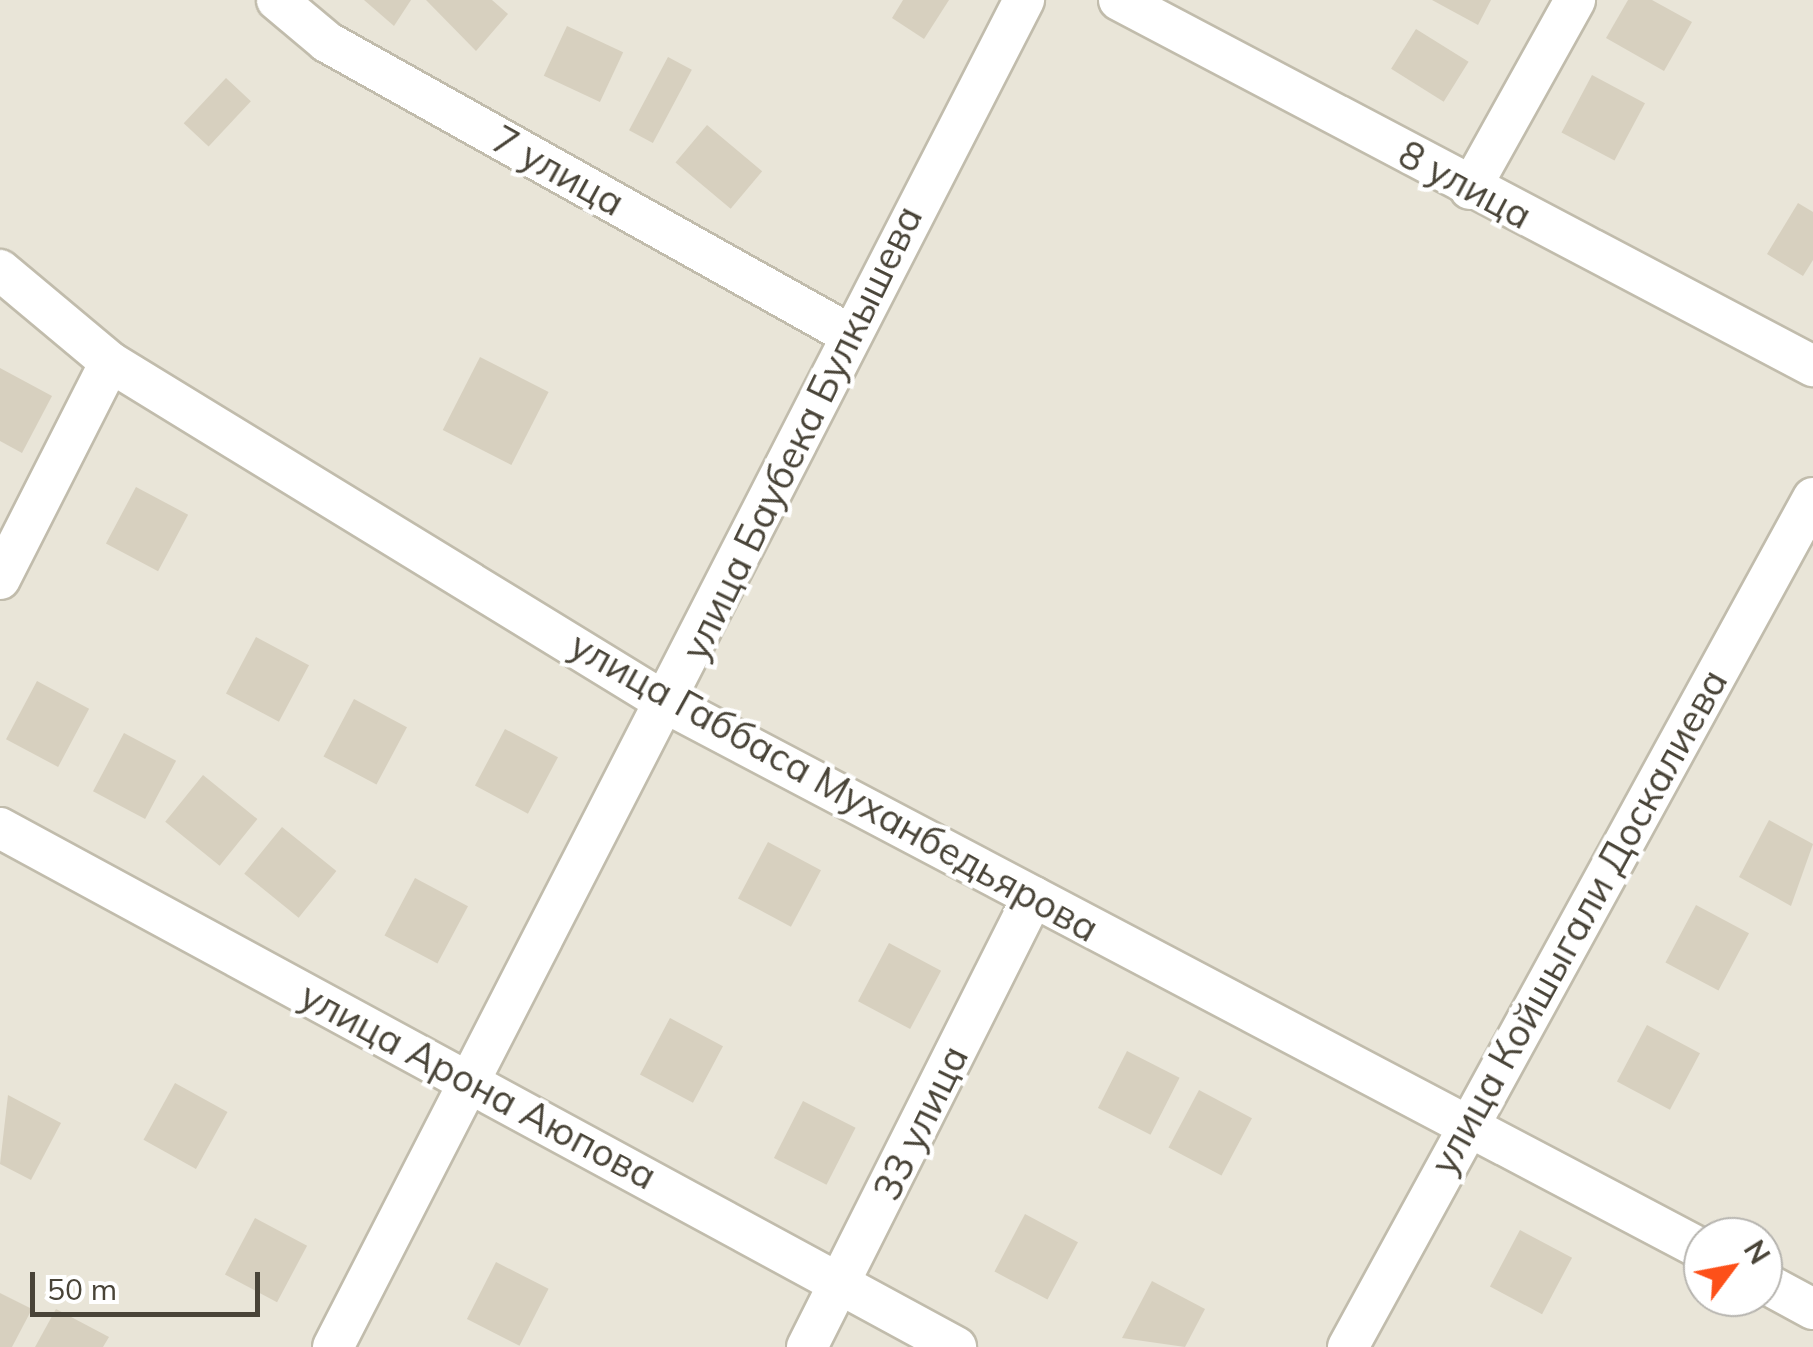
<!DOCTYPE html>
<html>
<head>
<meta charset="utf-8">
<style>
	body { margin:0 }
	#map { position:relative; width:1813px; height:1347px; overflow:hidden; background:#f5f3ea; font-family:Mulish,sans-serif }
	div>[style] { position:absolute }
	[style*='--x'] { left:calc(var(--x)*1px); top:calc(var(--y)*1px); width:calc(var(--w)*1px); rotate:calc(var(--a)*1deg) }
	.residential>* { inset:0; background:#e9e5d8 }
	.building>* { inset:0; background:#d7d0bf; transform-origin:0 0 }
	.roads { filter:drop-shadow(2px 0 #c1bcac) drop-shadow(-2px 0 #c1bcac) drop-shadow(0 2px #c1bcac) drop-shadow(0 -2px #c1bcac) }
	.minor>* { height:40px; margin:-20px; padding:0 20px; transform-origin:20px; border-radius:20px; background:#fff }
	span { translate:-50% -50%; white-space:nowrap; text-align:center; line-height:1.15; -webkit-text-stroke:9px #fff; paint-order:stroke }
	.street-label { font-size:38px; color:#494438 }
	.north { position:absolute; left:1683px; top:1217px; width:100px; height:100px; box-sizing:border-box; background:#fff; border:2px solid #b6b4af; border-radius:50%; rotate:58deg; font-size:28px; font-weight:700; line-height:40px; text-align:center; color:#494438 }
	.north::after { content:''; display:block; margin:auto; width:35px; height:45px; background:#fd5019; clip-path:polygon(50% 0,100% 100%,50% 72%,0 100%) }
	.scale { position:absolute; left:30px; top:1272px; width:230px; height:45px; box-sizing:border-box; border:5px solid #494438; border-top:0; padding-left:12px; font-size:30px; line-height:35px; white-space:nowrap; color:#494438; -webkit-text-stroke:8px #fff; paint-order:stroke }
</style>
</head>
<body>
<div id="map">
	<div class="residential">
		<div style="clip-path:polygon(evenodd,0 0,1813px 0,1813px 1347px,0 1347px,0 0,1703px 1237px,1763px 1237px,1763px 1297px,1703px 1297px,1703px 1237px)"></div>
	</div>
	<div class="building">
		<div style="clip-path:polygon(364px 0,411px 0,394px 26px)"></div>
		<div style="clip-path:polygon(426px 0,492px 0,508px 14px,476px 51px)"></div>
		<div style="clip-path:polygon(903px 0,949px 0,924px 39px,892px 18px)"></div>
		<div style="clip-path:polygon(1432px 0,1491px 0,1478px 25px)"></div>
		<div style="clip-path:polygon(1628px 0,1652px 0,1692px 22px,1664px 71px,1606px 38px)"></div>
		<div style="left:567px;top:26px;width:62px;height:55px;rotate:25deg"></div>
		<div style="left:1416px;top:29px;width:62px;height:47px;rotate:32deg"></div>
		<div style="left:668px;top:57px;width:27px;height:83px;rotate:28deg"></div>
		<div style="left:1592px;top:75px;width:60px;height:65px;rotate:28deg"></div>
		<div style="left:226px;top:78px;width:34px;height:62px;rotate:43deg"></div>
		<div style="left:707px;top:125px;width:72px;height:49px;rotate:40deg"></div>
		<div style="clip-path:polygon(1798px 203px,1813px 212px,1813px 260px,1803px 276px,1767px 254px)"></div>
		<div style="left:480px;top:357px;width:77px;height:82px;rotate:27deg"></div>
		<div style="clip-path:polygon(0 368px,52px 396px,22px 453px,0 441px)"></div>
		<div style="left:136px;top:487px;width:59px;height:64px;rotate:28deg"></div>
		<div style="left:256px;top:637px;width:60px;height:64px;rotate:28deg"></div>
		<div style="left:37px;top:681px;width:59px;height:66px;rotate:28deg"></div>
		<div style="left:354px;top:699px;width:60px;height:65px;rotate:28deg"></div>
		<div style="left:505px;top:729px;width:60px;height:64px;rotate:28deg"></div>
		<div style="left:124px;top:733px;width:59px;height:66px;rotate:28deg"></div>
		<div style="left:203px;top:775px;width:70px;height:60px;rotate:39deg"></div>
		<div style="clip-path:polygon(1769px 820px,1813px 844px,1791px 906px,1739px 877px)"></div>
		<div style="left:282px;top:827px;width:70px;height:60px;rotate:39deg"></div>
		<div style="left:768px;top:842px;width:60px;height:64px;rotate:28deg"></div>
		<div style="left:415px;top:878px;width:60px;height:65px;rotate:28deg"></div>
		<div style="left:1696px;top:905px;width:60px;height:65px;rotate:28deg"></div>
		<div style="left:889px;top:943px;width:59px;height:66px;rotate:28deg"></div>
		<div style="left:670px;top:1018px;width:60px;height:64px;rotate:28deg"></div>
		<div style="left:1647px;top:1025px;width:60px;height:64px;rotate:28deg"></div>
		<div style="left:1127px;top:1051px;width:59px;height:64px;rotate:27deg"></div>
		<div style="left:175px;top:1083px;width:60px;height:65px;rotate:29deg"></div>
		<div style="left:1199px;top:1090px;width:60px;height:65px;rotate:28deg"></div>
		<div style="clip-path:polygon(8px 1095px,61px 1123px,31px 1180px,0 1164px)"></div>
		<div style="left:803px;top:1101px;width:59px;height:64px;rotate:27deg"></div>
		<div style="left:1025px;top:1214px;width:60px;height:65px;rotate:28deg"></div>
		<div style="left:255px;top:1218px;width:59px;height:64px;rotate:28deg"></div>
		<div style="left:1520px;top:1230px;width:59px;height:64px;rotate:28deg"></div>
		<div style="left:496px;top:1262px;width:59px;height:64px;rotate:27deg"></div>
		<div style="clip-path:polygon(1152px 1281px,1205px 1309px,1185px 1347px,1122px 1338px)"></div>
		<div style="clip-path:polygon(0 1293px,32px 1309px,12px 1347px,0 1347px)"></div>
		<div style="clip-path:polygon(56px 1309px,109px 1337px,103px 1347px,35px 1347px)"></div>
	</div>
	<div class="roads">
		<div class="minor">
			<div style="--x:277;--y:0;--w:65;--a:40"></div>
			<div style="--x:327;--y:42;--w:596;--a:29.23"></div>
			<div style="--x:1119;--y:0;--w:785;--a:27.81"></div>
			<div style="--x:1470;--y:189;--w:216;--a:-60.9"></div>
			<div style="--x:0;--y:270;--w:143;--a:39.9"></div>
			<div style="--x:110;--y:362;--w:654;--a:31.5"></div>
			<div style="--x:668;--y:704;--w:1170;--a:27.81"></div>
			<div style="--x:0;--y:579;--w:243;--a:-63.1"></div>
			<div style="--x:0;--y:828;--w:1088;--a:28.5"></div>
			<div style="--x:1763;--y:1282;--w:57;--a:28.4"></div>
			<div style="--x:333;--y:1347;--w:1514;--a:-62.84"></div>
			<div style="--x:807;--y:1347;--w:504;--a:-63.33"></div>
			<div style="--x:1348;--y:1347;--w:968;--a:-61.29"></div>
		</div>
	</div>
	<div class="street-label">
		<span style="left:558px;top:171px;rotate:29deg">7 улица</span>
		<span style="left:1465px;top:185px;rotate:28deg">8 улица</span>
		<span style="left:802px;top:433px;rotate:-64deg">улица Баубека Булкышева</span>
		<span style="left:834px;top:787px;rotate:29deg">улица Габбаса Муханбедьярова</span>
		<span style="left:1579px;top:922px;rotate:-61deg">улица Койшыгали Доскалиева</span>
		<span style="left:478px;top:1086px;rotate:28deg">улица Арона Аюпова</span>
		<span style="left:921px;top:1123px;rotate:-64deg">33 улица</span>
	</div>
	<div class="north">N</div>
	<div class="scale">50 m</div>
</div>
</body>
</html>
